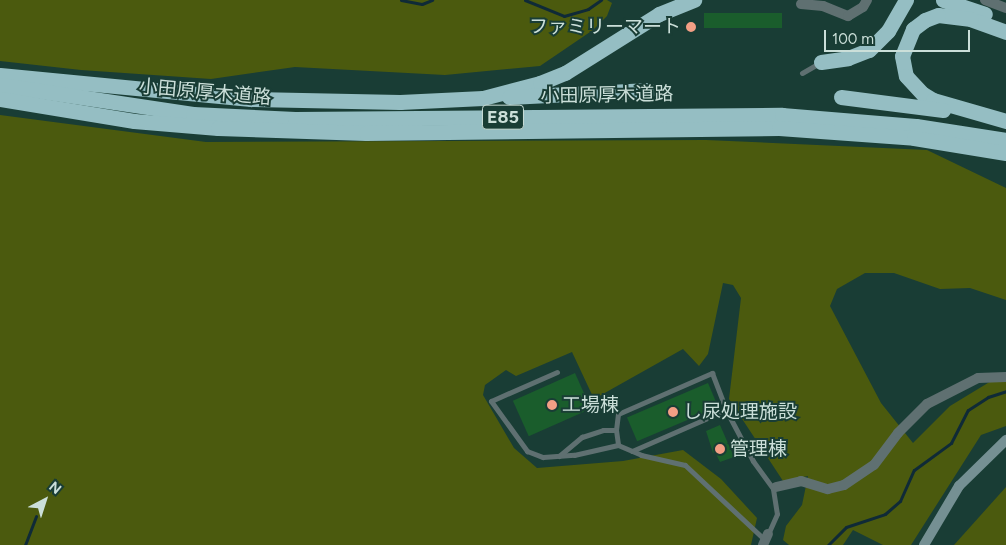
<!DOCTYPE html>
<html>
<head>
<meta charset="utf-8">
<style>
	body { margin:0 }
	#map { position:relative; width:1006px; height:545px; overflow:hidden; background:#193d35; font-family:Figtree,"Noto Sans JP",sans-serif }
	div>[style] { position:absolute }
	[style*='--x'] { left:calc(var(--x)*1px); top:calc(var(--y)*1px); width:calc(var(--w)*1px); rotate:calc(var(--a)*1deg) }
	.green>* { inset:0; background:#4b5a0e }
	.stream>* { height:3px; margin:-1.5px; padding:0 1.5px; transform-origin:1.5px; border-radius:1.5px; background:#0f2a37 }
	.building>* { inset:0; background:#1a5d2c; transform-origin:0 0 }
	.lane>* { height:5px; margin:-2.5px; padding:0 2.5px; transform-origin:2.5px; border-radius:2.5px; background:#5f7071 }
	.street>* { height:10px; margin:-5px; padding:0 5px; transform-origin:5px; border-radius:5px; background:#5f7071 }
	.secondary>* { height:10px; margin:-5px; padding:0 5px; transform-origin:5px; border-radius:5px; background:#759093 }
	.highway>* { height:15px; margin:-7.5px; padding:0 7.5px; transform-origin:7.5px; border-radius:7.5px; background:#95bec3 }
	.dots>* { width:14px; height:14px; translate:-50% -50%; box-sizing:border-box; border:2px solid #193d35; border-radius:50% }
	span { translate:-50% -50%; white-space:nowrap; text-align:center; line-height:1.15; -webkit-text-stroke:4px #193d35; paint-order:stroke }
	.shield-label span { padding:1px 4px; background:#193d35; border:1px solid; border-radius:4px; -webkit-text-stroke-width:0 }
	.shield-label { font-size:18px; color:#cbdfd9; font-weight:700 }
	.poi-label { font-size:19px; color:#cbdfd9 }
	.right { translate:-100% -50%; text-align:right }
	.left { translate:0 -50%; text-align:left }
	.street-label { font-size:19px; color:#cbdfd9 }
	.north { position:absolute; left:20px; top:475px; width:50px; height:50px; -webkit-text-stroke:4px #193d35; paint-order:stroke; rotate:40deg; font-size:14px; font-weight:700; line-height:20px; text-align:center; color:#cbdfd9 }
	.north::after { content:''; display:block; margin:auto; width:18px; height:22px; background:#cbdfd9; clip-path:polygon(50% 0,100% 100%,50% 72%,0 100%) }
	.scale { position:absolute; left:824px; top:30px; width:146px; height:22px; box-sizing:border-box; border:2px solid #cbdfd9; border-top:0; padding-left:6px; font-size:15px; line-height:18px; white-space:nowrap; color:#cbdfd9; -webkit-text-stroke:4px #193d35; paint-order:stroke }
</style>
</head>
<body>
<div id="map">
	<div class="green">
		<div style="clip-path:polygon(0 0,607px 0,612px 3px,607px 16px,593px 30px,540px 66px,445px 75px,295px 67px,211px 79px,81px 70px,0 61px)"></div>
		<div style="clip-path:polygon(0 115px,206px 142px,706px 140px,927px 150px,1006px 188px,1006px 300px,970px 288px,940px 289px,894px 273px,865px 273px,837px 289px,830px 306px,881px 403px,913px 443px,950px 406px,1006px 372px,1006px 426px,981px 435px,911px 545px,883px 545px,853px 530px,843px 545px,789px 545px,783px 540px,786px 526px,802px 505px,808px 476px,783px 481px,729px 399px,741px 298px,733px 285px,723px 283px,708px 354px,699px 366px,683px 349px,594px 399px,572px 352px,516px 376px,506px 370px,485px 385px,483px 395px,514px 448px,537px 468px,623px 461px,683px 450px,721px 479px,757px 518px,751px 545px,0 545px)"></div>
		<div style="clip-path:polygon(1006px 487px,1006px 545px,954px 545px)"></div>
	</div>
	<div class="stream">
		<div style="--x:401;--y:0;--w:21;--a:11"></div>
		<div style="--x:422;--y:4;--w:11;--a:-22"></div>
		<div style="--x:525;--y:0;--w:42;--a:22.3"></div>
		<div style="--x:564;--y:16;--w:25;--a:-16"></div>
		<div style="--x:588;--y:9;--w:16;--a:-35"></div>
		<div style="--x:25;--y:545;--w:31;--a:-69"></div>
		<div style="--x:828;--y:545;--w:25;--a:-45"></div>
		<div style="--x:846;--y:527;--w:41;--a:-18.4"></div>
		<div style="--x:885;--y:514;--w:20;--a:-41"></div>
		<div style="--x:900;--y:501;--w:34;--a:-66"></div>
		<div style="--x:914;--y:470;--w:46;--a:-36.1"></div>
		<div style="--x:951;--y:443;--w:37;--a:-63"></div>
		<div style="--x:968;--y:410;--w:24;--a:-33"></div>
		<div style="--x:988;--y:397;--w:19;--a:-18"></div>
	</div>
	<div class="building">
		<div style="left:704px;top:13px;width:78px;height:15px"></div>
		<div style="left:575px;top:373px;width:39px;height:68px;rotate:66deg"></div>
		<div style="left:708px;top:383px;width:26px;height:88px;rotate:67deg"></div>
		<div style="clip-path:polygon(720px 425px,734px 457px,720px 462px,715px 452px,713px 453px,706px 431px)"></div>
	</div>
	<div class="lane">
		<div style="--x:802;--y:73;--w:20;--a:-30"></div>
		<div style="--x:557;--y:372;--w:72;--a:156.3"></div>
		<div style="--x:491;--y:401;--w:62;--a:54.2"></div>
		<div style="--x:527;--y:451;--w:17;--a:21"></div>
		<div style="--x:543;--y:457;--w:31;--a:-4"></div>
		<div style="--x:574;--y:455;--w:45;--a:-12.8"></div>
		<div style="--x:618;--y:445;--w:25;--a:23"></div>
		<div style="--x:641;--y:455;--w:45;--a:12.8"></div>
		<div style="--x:685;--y:465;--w:110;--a:43.2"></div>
		<div style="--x:616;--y:430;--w:16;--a:-83"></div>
		<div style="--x:618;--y:414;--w:103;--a:-23.6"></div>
		<div style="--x:712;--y:373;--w:40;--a:69"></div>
		<div style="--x:726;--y:410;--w:58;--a:62.1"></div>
		<div style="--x:753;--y:461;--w:34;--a:54"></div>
		<div style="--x:773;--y:489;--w:25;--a:81"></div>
		<div style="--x:777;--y:514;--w:22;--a:114"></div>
		<div style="--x:632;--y:451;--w:103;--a:-23.6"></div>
		<div style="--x:559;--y:456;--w:30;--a:-40"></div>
		<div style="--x:582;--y:437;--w:22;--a:-18"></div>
		<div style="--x:603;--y:430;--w:13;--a:0"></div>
		<div style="--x:616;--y:430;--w:15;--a:82"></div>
	</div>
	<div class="street">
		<div style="--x:985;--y:0;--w:22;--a:21"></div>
		<div style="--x:801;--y:4;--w:22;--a:5"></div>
		<div style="--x:823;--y:6;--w:27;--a:22"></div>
		<div style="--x:848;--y:16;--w:17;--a:-31"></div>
		<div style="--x:863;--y:7;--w:8;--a:-60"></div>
		<div style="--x:776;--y:487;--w:26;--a:-13"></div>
		<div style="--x:801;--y:481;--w:28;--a:17"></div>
		<div style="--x:828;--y:489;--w:16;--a:-14"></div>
		<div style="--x:844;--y:485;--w:36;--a:-34"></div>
		<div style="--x:874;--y:465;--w:40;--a:-53"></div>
		<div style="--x:898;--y:433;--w:41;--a:-45"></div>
		<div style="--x:927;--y:404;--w:57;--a:-27"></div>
		<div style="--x:978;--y:378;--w:28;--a:-2"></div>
		<div style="--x:763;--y:545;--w:12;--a:-66"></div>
	</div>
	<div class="secondary">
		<div style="--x:924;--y:545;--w:69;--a:-59.3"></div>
		<div style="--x:959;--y:486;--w:66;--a:-44.4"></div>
	</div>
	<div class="highway">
		<div style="--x:943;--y:0;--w:44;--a:18.4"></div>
		<div style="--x:1006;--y:32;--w:37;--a:-160"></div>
		<div style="--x:971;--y:19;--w:33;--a:-173"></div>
		<div style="--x:938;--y:15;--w:14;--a:159"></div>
		<div style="--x:925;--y:20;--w:15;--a:143"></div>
		<div style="--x:913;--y:29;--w:29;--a:112"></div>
		<div style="--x:902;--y:56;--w:20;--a:79"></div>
		<div style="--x:906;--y:76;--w:25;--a:47"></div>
		<div style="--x:923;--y:94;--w:12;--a:31"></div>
		<div style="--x:933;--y:100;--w:76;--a:16"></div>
		<div style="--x:821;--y:62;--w:27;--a:-8"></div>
		<div style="--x:848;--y:58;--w:22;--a:-21"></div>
		<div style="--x:869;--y:50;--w:27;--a:-45"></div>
		<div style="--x:888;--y:31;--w:36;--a:-60"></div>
		<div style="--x:0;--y:75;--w:252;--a:5.5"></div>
		<div style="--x:251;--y:99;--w:149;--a:1.2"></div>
		<div style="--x:400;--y:102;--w:83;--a:-2.8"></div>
		<div style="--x:483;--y:98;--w:59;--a:-14.7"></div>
		<div style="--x:540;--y:83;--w:27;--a:-22"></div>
		<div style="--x:565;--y:73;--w:111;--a:-32.1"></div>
		<div style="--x:659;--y:14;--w:38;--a:-22"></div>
		<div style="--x:0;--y:85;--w:195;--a:8.5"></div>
		<div style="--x:193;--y:114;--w:102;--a:2.8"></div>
		<div style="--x:295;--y:119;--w:487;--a:-0.5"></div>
		<div style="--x:782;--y:115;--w:134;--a:4.7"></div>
		<div style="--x:916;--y:126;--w:91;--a:8.8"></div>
		<div style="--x:509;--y:97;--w:140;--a:-2.9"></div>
		<div style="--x:841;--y:97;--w:103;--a:7.3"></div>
		<div style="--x:0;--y:99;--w:136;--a:9.3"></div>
		<div style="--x:134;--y:121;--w:84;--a:4.8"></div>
		<div style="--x:218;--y:128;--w:148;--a:1.9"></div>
		<div style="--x:366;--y:133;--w:413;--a:-0.7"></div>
		<div style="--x:779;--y:128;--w:135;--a:4.2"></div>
		<div style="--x:914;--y:138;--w:93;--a:9.3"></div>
	</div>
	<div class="dots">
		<div style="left:691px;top:27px;background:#f39f85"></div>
		<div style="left:552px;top:405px;background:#f39f85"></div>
		<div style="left:673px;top:412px;background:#f39f85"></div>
		<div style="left:720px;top:449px;background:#f39f85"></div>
	</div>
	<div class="shield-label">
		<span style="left:503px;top:117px">E85</span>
	</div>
	<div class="poi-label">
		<span class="right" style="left:681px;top:27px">ファミリーマート</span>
		<span class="left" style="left:562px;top:405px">工場棟</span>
		<span class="left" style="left:683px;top:412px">し尿処理施設</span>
		<span class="left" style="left:730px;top:449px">管理棟</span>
	</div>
	<div class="street-label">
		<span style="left:205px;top:92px;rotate:5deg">小田原厚木道路</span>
		<span style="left:607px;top:95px;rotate:-1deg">小田原厚木道路</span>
	</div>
	<div class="north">N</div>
	<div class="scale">100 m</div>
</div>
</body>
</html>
